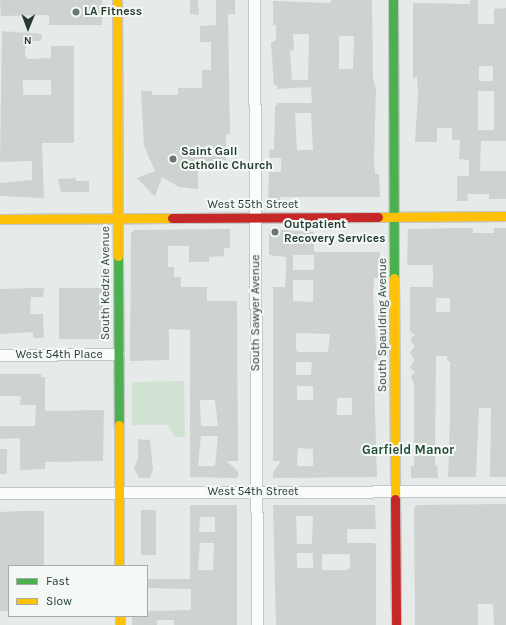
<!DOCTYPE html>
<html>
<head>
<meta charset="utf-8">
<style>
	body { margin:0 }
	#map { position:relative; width:506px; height:625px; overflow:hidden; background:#e6eae8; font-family:Karla,sans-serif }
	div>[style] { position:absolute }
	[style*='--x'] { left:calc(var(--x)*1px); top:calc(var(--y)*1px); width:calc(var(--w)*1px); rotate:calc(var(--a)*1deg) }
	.green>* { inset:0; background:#d1e2d3 }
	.building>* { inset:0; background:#ced3d0; transform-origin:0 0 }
	.roads { filter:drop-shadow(1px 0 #c3c7c5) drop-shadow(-1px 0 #c3c7c5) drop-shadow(0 1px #c3c7c5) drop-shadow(0 -1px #c3c7c5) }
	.street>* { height:11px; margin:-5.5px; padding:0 5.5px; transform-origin:5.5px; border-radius:5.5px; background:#fbfcfc }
	.fast>* { height:9px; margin:-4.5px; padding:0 4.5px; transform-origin:4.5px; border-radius:4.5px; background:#4caf50 }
	.slow>* { height:9px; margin:-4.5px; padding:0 4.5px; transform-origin:4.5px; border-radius:4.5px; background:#ffc107 }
	.jam>* { height:9px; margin:-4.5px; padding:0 4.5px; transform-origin:4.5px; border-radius:4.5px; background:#c62828 }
	.dots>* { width:11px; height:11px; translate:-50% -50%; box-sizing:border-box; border:2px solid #f4f9f6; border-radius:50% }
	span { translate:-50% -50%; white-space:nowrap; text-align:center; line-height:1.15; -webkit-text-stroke:4px #f4f9f6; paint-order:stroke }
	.poi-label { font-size:12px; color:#253c31; font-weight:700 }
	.left { translate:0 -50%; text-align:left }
	.street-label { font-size:12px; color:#253c31 }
	.neighbourhood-label { font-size:13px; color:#234c39; font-weight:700 }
	.legend { position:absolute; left:8px; top:565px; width:140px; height:52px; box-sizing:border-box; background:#f4f9f6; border:1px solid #a1ada7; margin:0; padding:5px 7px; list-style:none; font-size:12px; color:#253c31 }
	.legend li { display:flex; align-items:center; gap:8px; height:20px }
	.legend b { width:20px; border:1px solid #a1ada7 }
	.north { position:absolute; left:8px; top:8px; width:40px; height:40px; -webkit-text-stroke:3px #f4f9f6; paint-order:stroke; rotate:181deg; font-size:11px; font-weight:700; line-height:16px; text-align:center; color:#253c31 }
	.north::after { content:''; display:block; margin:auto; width:14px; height:18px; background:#253c31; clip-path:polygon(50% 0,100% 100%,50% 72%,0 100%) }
</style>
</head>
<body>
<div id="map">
	<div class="green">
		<div style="clip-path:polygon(184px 381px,185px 437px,175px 437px,168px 425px,132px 425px,132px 382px)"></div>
	</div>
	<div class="building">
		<div style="clip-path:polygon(0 0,102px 0,102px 25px,49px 25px,49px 15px,1px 16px)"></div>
		<div style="clip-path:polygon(190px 0,198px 0,199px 15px,190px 14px)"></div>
		<div style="clip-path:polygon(216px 0,235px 0,235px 14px,228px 14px,230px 134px,226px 134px,226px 160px,222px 160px,222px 170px,214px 170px,214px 165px,198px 165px,198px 189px,179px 187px,162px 177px,155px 197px,137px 178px,155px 171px,144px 146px,141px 91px,152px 91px,152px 95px,178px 95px,178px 88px,202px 88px,202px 70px,211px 70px,211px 42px,200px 42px,200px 26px,216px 25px)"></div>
		<div style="clip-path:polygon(evenodd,331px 0,372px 0,373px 79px,376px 89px,374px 160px,375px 174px,379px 174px,380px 197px,280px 197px,280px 201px,268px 201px,269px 172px,281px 172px,281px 158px,270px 158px,269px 150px,274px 150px,275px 107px,278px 103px,312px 103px,311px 87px,277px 89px,277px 85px,274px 85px,271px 43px,276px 40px,276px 25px,273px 25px,273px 1px,331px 3px,331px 0,293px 34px,309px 34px,308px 80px,292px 80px,290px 51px,294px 50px,293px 34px,331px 0,339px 36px,354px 36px,353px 69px,339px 69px,339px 36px,331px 0,295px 113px,311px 113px,313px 150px,297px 150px,295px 113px)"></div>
		<div style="clip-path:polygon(evenodd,470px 0,478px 0,478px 24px,494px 24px,494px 9px,506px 8px,506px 141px,481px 141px,480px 171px,506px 171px,506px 199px,489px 199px,489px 194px,467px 194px,468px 201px,457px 201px,457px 176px,469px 176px,469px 160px,459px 159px,460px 140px,452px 140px,452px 128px,437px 128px,437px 142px,415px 142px,418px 95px,417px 77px,413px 78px,413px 3px,470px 4px,470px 0,479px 66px,493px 66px,493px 81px,479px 81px,479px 66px,470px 0,478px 91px,494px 91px,494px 130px,478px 130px,478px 91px)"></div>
		<div style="clip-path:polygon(evenodd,2px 31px,42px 34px,41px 41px,26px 41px,25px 56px,28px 59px,51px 58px,51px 46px,74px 46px,74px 143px,42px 143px,44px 198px,0 196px,0 183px,32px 180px,32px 161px,0 162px,2px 31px,23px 80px,51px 80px,51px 95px,23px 95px,23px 80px)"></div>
		<div style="clip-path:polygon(76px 178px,76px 181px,89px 181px,89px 192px,61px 192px,58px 179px)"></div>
		<div style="clip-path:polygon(evenodd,464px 228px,473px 228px,473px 233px,494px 233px,494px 228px,506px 228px,506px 477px,490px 477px,491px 408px,479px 408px,476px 477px,448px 477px,450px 417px,450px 361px,447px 361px,447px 356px,436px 356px,435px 465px,437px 465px,438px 478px,411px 478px,411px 466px,414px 466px,414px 384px,411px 376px,415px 372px,410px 368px,414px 360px,410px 352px,415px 347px,410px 339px,415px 335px,410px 331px,410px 287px,433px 287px,433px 265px,407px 265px,408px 229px,464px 228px,436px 298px,450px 298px,450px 312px,436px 312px,436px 298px)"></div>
		<div style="clip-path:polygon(evenodd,230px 229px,230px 248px,224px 248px,224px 256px,209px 257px,209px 262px,189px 262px,189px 246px,168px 246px,168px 267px,174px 267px,174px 277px,181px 277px,181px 287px,207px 287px,207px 301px,237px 301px,238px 461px,227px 461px,238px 472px,238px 476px,236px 478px,190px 477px,190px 330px,169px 329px,169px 360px,130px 361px,131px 233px,134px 230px,230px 229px,200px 400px,215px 400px,218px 426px,201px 426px,200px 400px,230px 229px,201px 436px,218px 436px,215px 466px,198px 466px,201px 436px)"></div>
		<div style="clip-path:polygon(evenodd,269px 229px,314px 232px,314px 255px,293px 255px,293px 270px,314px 270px,314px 252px,380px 252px,380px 278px,374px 278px,373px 298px,377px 360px,374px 361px,374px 376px,377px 477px,273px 478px,273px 472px,281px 461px,273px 461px,273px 287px,285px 287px,286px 271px,286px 257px,269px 255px,269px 229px,293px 280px,313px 280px,313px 302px,293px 301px,293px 280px,269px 229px,296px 333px,330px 334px,328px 352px,298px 352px,296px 350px,296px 333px,269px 229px,296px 362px,312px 362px,311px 375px,296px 375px,296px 362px,269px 229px,297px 386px,313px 386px,313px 400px,297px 400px,297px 386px,269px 229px,337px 398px,352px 398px,352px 415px,337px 415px,337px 398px,269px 229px,298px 448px,313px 449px,313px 466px,297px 466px,298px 448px)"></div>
		<div style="clip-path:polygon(35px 288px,44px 288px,43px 297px,31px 297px,30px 314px,43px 314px,44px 338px,33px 338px,33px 332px,0 334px,0 289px)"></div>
		<div style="left:59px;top:288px;width:44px;height:51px"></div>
		<div style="clip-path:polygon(0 374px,41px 374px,41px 377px,45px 377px,45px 411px,104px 410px,103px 461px,45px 462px,45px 469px,20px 470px,20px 438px,0 439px,0 426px,35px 426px,36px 405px,20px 405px,21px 396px,0 396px)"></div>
		<div style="clip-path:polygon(138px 439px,150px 440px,153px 469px,150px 478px,139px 478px,134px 468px,138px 458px)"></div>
		<div style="left:0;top:449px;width:7px;height:25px"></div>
		<div style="clip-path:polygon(506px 504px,506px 625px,494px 625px,493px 604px,478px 604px,478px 625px,415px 625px,414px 508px,417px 505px)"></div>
		<div style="clip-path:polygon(evenodd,190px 505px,237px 505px,237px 625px,174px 625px,174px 620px,157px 620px,157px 625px,132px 625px,132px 616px,147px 616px,149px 611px,191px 610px,191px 589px,147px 588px,147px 579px,190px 579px,190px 505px,200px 517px,215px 517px,215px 532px,199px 532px,200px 517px,190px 505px,200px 543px,214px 543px,213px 570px,198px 570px,200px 543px)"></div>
		<div style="clip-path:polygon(evenodd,273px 505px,375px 505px,376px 529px,347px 529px,347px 543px,374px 543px,376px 545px,376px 625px,276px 625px,273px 505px,296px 516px,313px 516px,312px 544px,297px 544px,296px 516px,273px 505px,297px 553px,313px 553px,313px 568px,297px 568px,297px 553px,273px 505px,322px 554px,350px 554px,350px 568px,346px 570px,322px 570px,322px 554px)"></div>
		<div style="left:141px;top:510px;width:15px;height:45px"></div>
		<div style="clip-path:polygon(20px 511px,44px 511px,44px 566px,9px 566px,9px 611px,0 611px,0 512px)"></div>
	</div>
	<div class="roads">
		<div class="street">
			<div style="--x:254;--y:0;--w:625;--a:89.72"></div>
			<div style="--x:0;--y:355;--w:118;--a:-0.5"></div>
			<div style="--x:0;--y:493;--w:506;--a:-0.23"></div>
		</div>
		<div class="fast">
			<div style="--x:393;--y:0;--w:278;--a:89.8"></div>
			<div style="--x:118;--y:256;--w:169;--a:89.7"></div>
		</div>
		<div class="slow">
			<div style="--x:117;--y:0;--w:256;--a:89.8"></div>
			<div style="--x:378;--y:217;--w:128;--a:-0.4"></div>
			<div style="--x:0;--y:219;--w:172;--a:-0.3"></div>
			<div style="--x:394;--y:278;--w:221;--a:89.7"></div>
			<div style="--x:119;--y:425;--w:141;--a:90"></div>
			<div style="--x:120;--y:616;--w:9;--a:90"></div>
		</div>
		<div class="jam">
			<div style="--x:172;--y:218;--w:206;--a:-0.3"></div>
			<div style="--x:395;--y:499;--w:126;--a:89.5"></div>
		</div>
	</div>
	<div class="dots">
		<div style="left:76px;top:12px;background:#697971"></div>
		<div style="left:173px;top:159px;background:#697971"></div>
		<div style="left:275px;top:232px;background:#697971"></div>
	</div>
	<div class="poi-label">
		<span class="left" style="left:84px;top:12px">LA Fitness</span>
		<span class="left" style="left:181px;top:159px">Saint Gall<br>Catholic Church</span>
		<span class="left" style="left:284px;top:232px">Outpatient<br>Recovery Services</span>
	</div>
	<div class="street-label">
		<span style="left:253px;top:205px">West 55th Street</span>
		<span style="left:106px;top:283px;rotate:-90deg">South Kedzie Avenue</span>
		<span style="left:256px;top:313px;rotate:-90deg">South Sawyer Avenue</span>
		<span style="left:383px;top:325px;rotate:-90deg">South Spaulding Avenue</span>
		<span style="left:59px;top:355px">West 54th Place</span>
		<span style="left:253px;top:492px">West 54th Street</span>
	</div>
	<div class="neighbourhood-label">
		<span style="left:408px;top:450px">Garfield Manor</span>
	</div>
	<ul class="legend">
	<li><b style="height:5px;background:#4caf50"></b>Fast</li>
	<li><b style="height:5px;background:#ffc107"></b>Slow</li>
	</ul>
	<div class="north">N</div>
</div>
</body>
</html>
